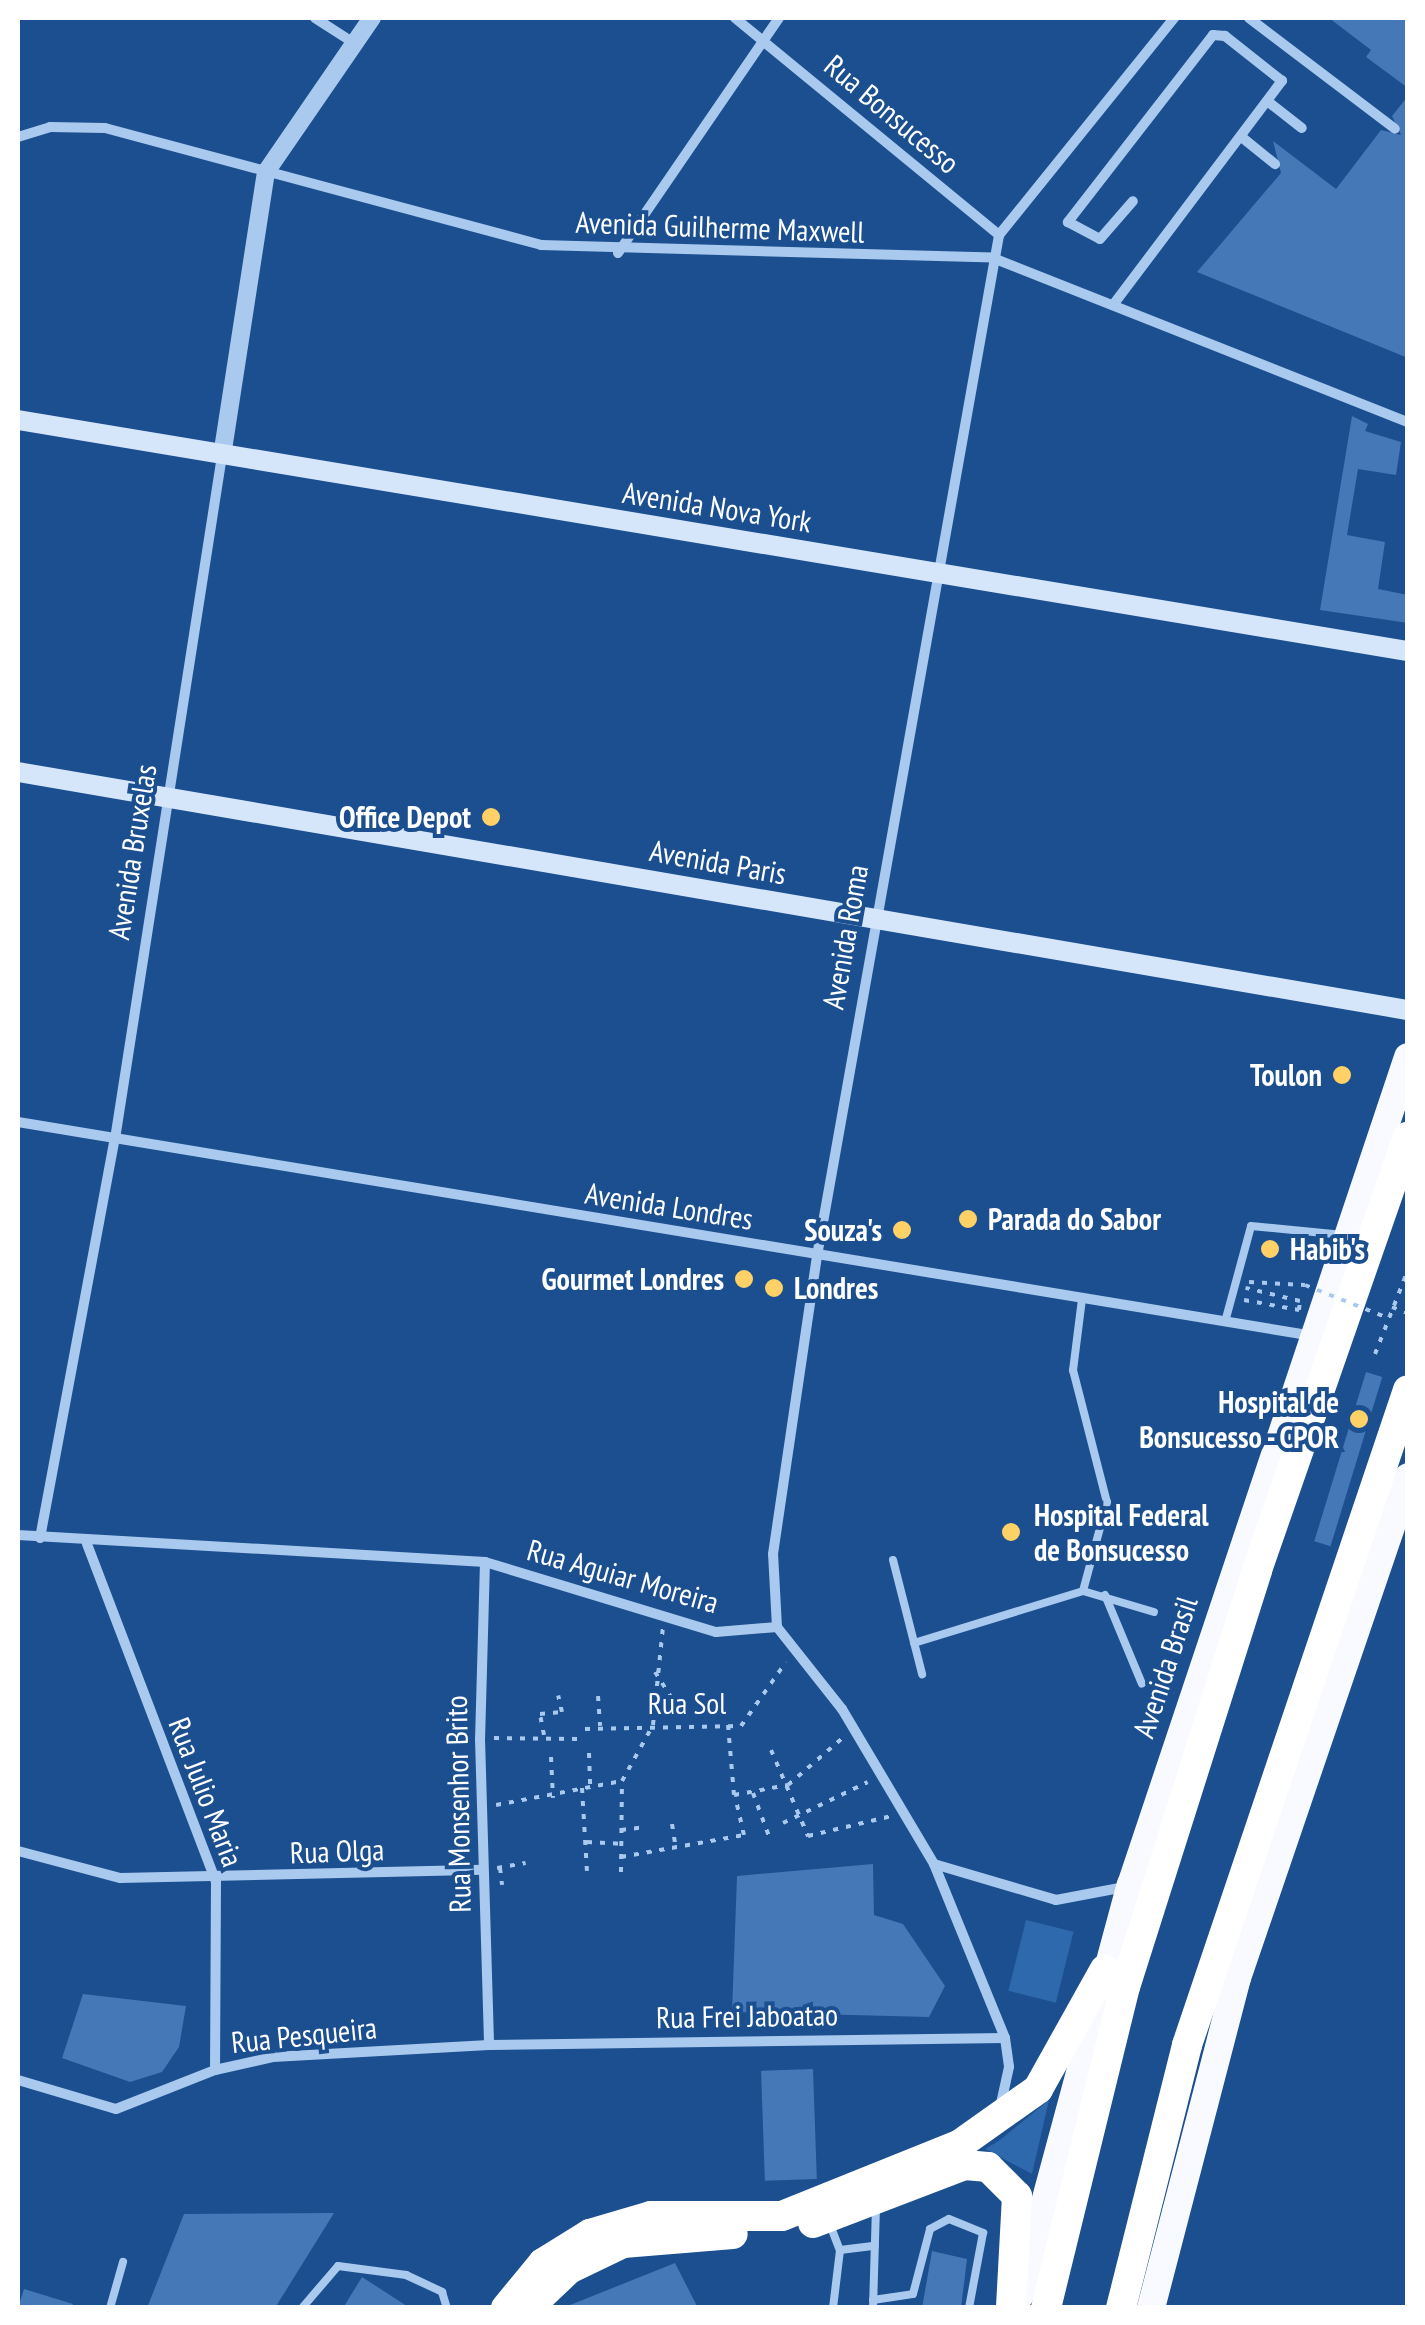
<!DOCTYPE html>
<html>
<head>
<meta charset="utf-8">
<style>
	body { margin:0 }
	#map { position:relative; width:1425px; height:2325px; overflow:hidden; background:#1b4f8f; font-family:"PT Sans Narrow",sans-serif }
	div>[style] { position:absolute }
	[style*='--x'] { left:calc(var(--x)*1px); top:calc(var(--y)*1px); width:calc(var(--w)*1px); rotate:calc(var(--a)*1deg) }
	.green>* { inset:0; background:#2e69ad; transform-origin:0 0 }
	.building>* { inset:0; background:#4478b7; transform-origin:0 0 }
	.path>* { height:4px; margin-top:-2px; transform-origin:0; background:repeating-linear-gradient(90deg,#a9c9ee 0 5px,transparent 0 13px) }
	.service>* { height:8px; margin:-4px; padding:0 4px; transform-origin:4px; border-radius:4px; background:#a9c9ee }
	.minor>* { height:10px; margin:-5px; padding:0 5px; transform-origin:5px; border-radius:5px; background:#a9c9ee }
	.tertiary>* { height:18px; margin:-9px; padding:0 9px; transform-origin:9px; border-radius:9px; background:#a9c9ee }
	.secondary>* { height:20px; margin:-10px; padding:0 10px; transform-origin:10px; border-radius:10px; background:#d6e6fa }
	.trunk>* { height:28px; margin:-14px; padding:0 14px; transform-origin:14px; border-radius:14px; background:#f8faff }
	.motorway>* { height:30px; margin:-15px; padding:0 15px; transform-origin:15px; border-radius:15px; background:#fff }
	.path-bridge>* { height:4px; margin-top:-2px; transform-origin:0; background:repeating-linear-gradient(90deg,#a9c9ee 0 5px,transparent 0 13px) }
	.dots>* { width:28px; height:28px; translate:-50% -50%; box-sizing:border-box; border:5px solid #1b4f8f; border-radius:50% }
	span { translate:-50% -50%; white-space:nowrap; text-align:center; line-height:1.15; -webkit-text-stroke:8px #1b4f8f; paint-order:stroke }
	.street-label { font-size:30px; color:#fff }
	.poi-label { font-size:30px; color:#fff; font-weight:700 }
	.right { translate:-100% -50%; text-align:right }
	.left { translate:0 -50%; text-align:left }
	.frame { position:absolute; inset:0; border:20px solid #fff; pointer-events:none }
</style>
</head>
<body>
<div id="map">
	<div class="green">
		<div style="left:1026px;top:1920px;width:49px;height:73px;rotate:14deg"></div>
		<div style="clip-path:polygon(1049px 2100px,1032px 2174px,985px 2149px,1000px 2140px)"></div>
	</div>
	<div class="building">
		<div style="clip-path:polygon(1329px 18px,1408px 18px,1408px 88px,1366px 57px,1371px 50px)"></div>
		<div style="clip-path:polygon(1408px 96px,1408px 358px,1197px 272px,1281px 173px,1273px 141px,1336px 189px,1381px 130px,1401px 135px,1392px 116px)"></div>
		<div style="clip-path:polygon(1352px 416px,1368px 424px,1365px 431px,1401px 442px,1396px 475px,1358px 469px,1347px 535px,1385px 542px,1378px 589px,1408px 595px,1408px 623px,1320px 610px)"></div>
		<div style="left:1366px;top:1372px;width:17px;height:177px;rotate:17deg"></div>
		<div style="clip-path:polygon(873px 1864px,874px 1915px,903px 1924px,945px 1986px,929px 2017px,732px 2012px,737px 1876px)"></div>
		<div style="clip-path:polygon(83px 1994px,186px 2006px,179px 2047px,162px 2072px,130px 2082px,62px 2058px)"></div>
		<div style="left:813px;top:2069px;width:110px;height:52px;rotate:88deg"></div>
		<div style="clip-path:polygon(334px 2213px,275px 2308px,147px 2308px,184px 2214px)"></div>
		<div style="clip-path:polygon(932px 2251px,967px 2259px,961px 2308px,922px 2308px)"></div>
		<div style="clip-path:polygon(675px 2263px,698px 2308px,566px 2308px,565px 2307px)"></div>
		<div style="clip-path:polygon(362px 2277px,410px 2308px,343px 2308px)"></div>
		<div style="clip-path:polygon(24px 2289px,73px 2304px,73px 2308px,18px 2308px)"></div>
	</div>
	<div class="path">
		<div style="--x:1249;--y:1282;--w:56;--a:3.1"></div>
		<div style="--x:1244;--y:1300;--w:56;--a:10.3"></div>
		<div style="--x:1299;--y:1310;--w:9;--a:-84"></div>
		<div style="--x:1300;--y:1301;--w:56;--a:-166.5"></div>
		<div style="--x:1392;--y:1307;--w:17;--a:21"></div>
		<div style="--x:1375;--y:1354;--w:90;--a:-68.6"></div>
		<div style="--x:655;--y:1672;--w:46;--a:57.3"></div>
		<div style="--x:598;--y:1696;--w:30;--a:86"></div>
		<div style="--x:728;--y:1725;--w:70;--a:85.1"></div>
		<div style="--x:734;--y:1795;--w:55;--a:-10.5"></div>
		<div style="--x:788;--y:1785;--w:75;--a:-40.7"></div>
		<div style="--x:585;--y:1729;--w:156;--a:-1.1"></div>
		<div style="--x:741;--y:1726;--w:78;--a:-54.9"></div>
		<div style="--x:544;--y:1735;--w:21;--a:-101"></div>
		<div style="--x:540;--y:1714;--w:22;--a:-5"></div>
		<div style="--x:562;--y:1712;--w:17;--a:-103"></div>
		<div style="--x:494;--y:1738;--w:84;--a:0.7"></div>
		<div style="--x:771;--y:1750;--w:94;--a:66.7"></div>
		<div style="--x:808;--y:1836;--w:86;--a:-13.4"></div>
		<div style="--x:589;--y:1753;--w:33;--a:88"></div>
		<div style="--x:551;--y:1757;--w:41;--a:87.2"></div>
		<div style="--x:582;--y:1788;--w:83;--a:86.6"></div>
		<div style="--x:753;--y:1793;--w:49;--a:69.7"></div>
		<div style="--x:496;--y:1805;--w:128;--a:-10.8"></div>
		<div style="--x:622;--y:1781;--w:64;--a:-61"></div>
		<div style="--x:653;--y:1725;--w:99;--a:-84.2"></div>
		<div style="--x:783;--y:1823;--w:94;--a:-25.8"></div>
		<div style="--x:672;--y:1824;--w:25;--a:81"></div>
		<div style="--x:621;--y:1830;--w:25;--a:-7"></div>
		<div style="--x:587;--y:1842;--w:34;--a:3"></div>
		<div style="--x:621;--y:1857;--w:125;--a:-10.1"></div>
		<div style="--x:744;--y:1835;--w:39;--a:-103"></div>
		<div style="--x:497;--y:1868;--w:29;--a:-10"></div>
		<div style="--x:500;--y:1868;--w:17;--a:83"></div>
		<div style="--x:621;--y:1872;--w:91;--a:-89.4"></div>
	</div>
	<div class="service">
		<div style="--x:1082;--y:1299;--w:72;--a:97.2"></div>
		<div style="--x:1073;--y:1370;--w:136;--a:75.6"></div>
		<div style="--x:1107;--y:1502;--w:92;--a:105.1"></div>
		<div style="--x:1225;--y:1322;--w:99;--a:-74.8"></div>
		<div style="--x:1251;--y:1226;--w:93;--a:5.5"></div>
		<div style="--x:893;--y:1560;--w:118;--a:75.7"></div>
		<div style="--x:1105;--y:1595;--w:96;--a:67.4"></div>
		<div style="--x:914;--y:1643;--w:177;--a:-17.1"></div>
		<div style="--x:1083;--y:1591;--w:74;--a:16.5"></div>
		<div style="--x:829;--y:2222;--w:30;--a:69"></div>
		<div style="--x:873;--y:2300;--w:40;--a:-8.5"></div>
		<div style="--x:913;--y:2294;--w:67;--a:-75.3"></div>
		<div style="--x:930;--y:2229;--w:21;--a:-28"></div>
		<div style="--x:949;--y:2219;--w:37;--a:22"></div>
		<div style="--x:983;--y:2233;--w:76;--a:100.6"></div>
		<div style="--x:110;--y:2308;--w:48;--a:-74.2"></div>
		<div style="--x:302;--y:2308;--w:55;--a:-49.4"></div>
		<div style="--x:338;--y:2266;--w:69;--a:7.5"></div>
		<div style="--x:406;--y:2275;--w:40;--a:25"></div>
		<div style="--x:442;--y:2292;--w:17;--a:73"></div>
		<div style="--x:833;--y:2308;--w:58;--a:-83.1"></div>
		<div style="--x:840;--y:2250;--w:35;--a:-7"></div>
		<div style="--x:873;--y:2308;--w:101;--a:-88.3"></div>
	</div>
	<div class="minor">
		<div style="--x:315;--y:18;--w:46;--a:32.7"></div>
		<div style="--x:735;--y:18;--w:342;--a:39.4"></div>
		<div style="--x:1249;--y:18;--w:183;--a:37.2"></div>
		<div style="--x:1271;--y:104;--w:39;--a:38"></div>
		<div style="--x:18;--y:137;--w:34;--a:-17"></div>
		<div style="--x:50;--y:127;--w:55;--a:1"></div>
		<div style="--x:105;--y:128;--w:451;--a:15"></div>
		<div style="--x:541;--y:245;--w:452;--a:1.6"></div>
		<div style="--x:993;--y:258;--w:446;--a:21.6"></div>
		<div style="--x:1244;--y:139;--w:40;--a:39"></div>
		<div style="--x:618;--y:253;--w:285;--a:-55.6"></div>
		<div style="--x:1113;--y:305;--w:281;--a:-53"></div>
		<div style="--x:1282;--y:81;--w:73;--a:-141.7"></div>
		<div style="--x:1225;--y:36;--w:12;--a:-175"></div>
		<div style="--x:1213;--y:35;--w:237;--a:127.8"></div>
		<div style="--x:1068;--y:222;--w:36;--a:28"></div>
		<div style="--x:1100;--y:239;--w:50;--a:-49"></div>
		<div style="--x:18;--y:1122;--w:1313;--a:9.38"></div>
		<div style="--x:18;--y:1535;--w:468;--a:3.3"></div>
		<div style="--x:485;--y:1562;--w:241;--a:16.9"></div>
		<div style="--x:716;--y:1632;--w:61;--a:-4.7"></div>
		<div style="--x:40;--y:1538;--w:406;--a:-79.4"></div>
		<div style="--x:115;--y:1139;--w:691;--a:-81.1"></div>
		<div style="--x:87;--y:1544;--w:361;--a:69.1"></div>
		<div style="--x:216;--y:1881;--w:189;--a:90.3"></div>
		<div style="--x:485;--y:1562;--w:177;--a:91.6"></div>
		<div style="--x:480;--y:1739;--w:306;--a:88.3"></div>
		<div style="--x:777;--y:1627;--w:73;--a:-93.1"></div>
		<div style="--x:773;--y:1554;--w:301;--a:-81.6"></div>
		<div style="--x:817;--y:1256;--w:1037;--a:-79.89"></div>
		<div style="--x:999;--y:235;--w:279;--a:-51.1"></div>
		<div style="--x:777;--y:1627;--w:105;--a:51.6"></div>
		<div style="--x:842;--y:1709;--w:180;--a:59.3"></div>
		<div style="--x:934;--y:1864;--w:188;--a:67.8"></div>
		<div style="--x:1005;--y:2038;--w:29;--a:82"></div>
		<div style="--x:1009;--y:2067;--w:42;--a:102.4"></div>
		<div style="--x:18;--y:1851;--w:106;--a:14.8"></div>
		<div style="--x:120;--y:1878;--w:363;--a:-1.3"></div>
		<div style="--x:934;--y:1864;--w:127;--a:16.4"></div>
		<div style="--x:1056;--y:1900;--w:70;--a:-10.7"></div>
		<div style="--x:18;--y:2080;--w:102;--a:16.5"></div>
		<div style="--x:116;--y:2109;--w:106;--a:-21.5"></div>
		<div style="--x:215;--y:2070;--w:59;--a:-12.6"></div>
		<div style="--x:273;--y:2057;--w:216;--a:-3.2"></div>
		<div style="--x:489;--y:2045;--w:516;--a:-0.78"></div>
	</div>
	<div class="tertiary">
		<div style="--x:222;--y:456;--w:287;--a:-81.2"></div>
		<div style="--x:266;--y:172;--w:187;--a:-55.5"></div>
	</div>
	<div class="secondary">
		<div style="--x:18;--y:420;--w:1409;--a:9.44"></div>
		<div style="--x:18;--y:772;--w:1410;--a:9.72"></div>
	</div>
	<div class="trunk">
		<div style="--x:1020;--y:2295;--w:425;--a:-74.9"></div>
		<div style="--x:1131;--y:1885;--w:873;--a:-71.5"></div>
		<div style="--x:1151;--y:2308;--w:341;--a:-75.4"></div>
		<div style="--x:1237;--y:1978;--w:529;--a:-71.15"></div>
	</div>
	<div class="motorway">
		<div style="--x:813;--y:2223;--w:163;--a:-20.9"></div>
		<div style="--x:965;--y:2165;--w:23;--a:5"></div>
		<div style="--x:988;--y:2167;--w:41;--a:45"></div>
		<div style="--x:1017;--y:2196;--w:112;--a:93.1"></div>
		<div style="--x:506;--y:2308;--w:58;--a:-50.6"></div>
		<div style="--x:543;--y:2263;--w:55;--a:-31.7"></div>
		<div style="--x:590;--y:2234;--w:64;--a:-16.4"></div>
		<div style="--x:651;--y:2216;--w:131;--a:0"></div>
		<div style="--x:782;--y:2216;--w:191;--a:-21.9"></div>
		<div style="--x:959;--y:2145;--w:97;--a:-35.3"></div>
		<div style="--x:1038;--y:2089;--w:137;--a:-60.8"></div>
		<div style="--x:528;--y:2308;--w:57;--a:-43.6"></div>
		<div style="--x:569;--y:2269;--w:60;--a:-25.7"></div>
		<div style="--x:623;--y:2243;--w:110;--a:-4.7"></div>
		<div style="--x:1046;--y:2308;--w:331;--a:-76.2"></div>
		<div style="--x:1125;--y:1987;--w:437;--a:-72.4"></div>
		<div style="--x:1257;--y:1570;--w:459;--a:-70.8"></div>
		<div style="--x:1121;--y:2308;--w:271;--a:-75.9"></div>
		<div style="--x:1187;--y:2045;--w:691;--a:-71.36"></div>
	</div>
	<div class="path-bridge">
		<div style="--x:1305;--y:1285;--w:89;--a:21.7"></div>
	</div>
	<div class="dots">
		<div style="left:491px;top:817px;background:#ffd166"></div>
		<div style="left:1342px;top:1075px;background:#ffd166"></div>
		<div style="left:968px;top:1219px;background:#ffd166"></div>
		<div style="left:902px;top:1230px;background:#ffd166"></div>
		<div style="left:1270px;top:1249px;background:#ffd166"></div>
		<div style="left:744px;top:1279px;background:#ffd166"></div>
		<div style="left:774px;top:1288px;background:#ffd166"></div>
		<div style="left:1359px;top:1419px;background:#ffd166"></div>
		<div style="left:1011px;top:1532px;background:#ffd166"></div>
	</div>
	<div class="street-label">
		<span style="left:892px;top:114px;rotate:40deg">Rua Bonsucesso</span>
		<span style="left:720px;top:227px;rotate:2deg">Avenida Guilherme Maxwell</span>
		<span style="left:717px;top:507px;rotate:9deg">Avenida Nova York</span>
		<span style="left:132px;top:852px;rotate:-81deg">Avenida Bruxelas</span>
		<span style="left:718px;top:862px;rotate:10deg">Avenida Paris</span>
		<span style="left:845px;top:937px;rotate:-80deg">Avenida Roma</span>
		<span style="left:669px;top:1206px;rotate:9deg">Avenida Londres</span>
		<span style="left:623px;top:1576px;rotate:16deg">Rua Aguiar Moreira</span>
		<span style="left:1165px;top:1667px;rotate:-72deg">Avenida Brasil</span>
		<span style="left:687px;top:1703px">Rua Sol</span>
		<span style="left:206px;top:1792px;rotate:69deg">Rua Julio Maria</span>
		<span style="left:458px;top:1804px;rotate:-91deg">Rua Monsenhor Brito</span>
		<span style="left:337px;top:1851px;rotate:-2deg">Rua Olga</span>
		<span style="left:747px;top:2016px;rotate:-1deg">Rua Frei Jaboatao</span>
		<span style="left:304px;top:2035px;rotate:-6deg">Rua Pesqueira</span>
	</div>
	<div class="poi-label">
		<span class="right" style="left:471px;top:817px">Office Depot</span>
		<span class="right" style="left:1322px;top:1075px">Toulon</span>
		<span class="left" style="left:988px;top:1219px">Parada do Sabor</span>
		<span class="right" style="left:882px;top:1230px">Souza's</span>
		<span class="left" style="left:1290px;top:1249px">Habib's</span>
		<span class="right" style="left:724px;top:1279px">Gourmet Londres</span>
		<span class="left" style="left:794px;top:1288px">Londres</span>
		<span class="right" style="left:1339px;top:1419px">Hospital de<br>Bonsucesso - CPOR</span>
		<span class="left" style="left:1034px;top:1532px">Hospital Federal<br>de Bonsucesso</span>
	</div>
	<div class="frame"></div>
</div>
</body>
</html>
